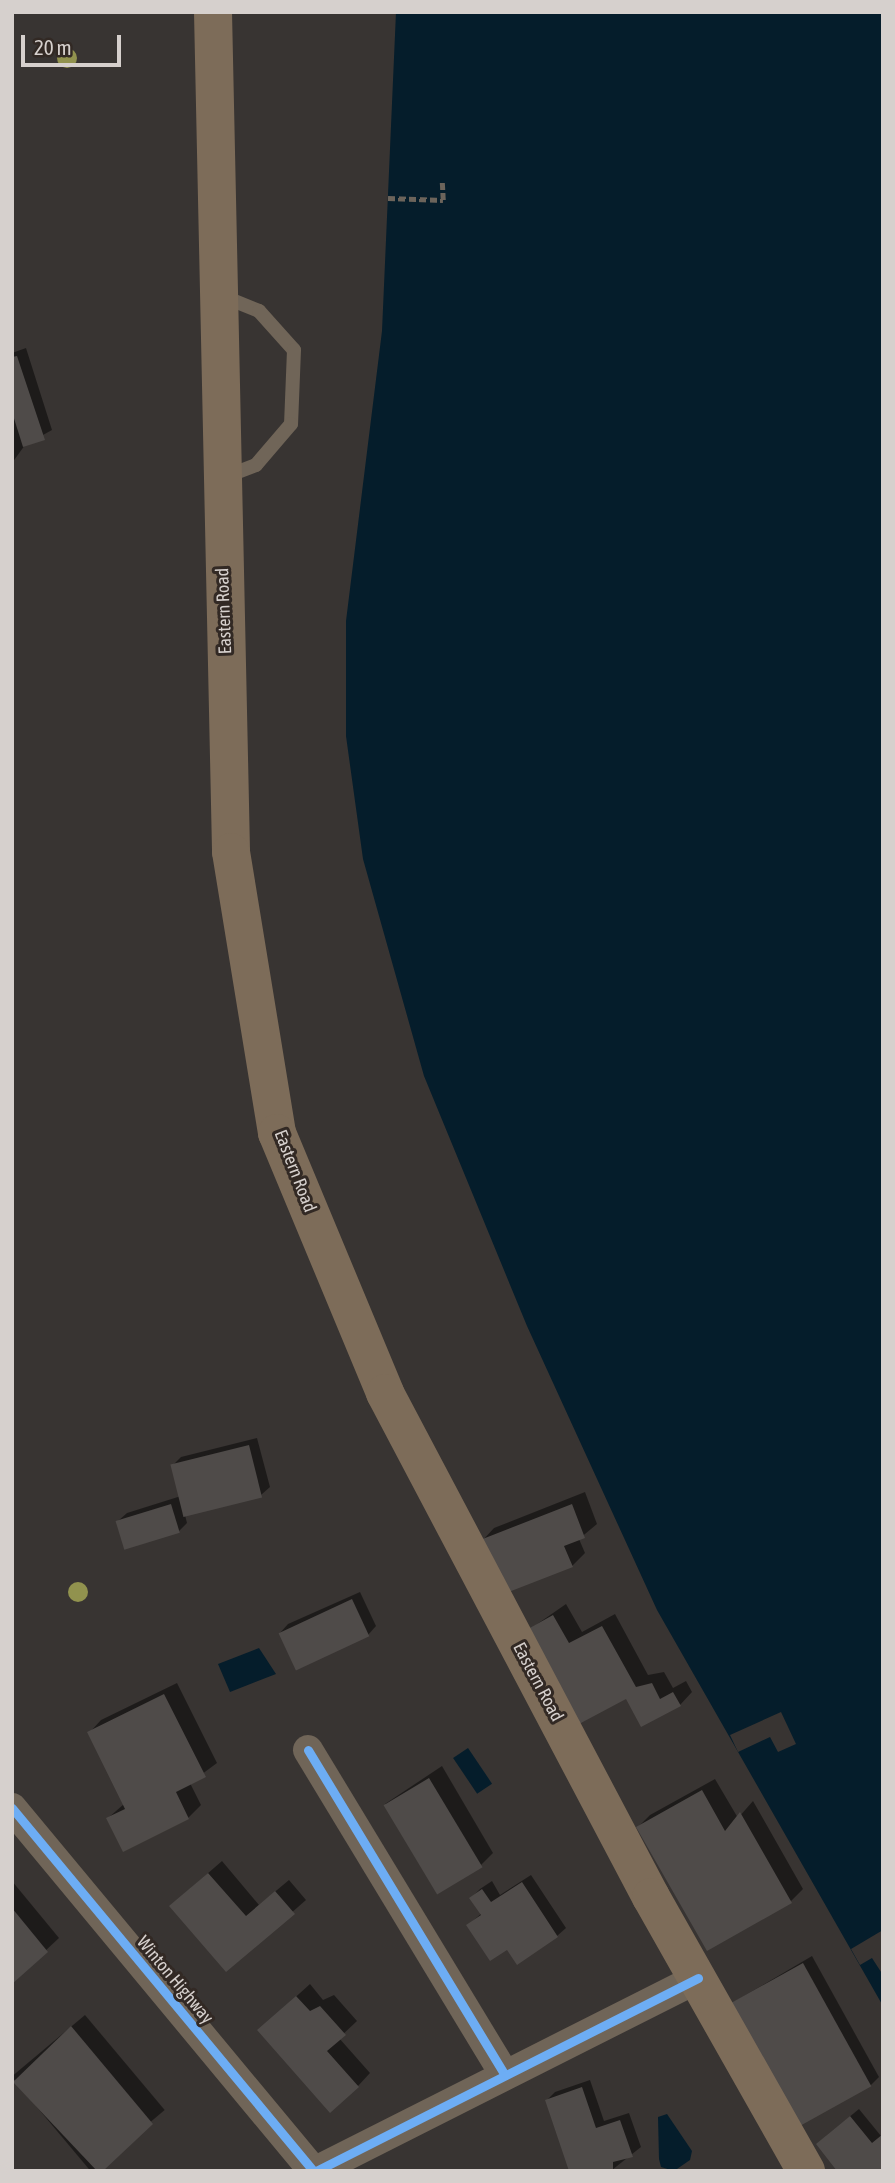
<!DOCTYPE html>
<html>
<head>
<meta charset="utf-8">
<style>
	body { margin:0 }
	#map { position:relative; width:895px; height:2183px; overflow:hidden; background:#383432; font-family:"Asap Condensed",sans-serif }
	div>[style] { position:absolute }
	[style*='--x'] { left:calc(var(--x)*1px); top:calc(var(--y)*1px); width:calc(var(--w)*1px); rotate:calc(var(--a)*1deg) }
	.water>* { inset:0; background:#051d2b; transform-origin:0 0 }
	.pier>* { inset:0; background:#383432 }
	.shadow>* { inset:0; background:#0007; transform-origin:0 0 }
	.building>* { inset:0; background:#4f4b49; transform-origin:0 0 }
	.path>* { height:4.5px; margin-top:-2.25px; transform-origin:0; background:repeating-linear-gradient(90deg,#6c645b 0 7px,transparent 0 10.5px) }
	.lane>* { height:14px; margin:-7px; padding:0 7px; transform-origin:7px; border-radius:7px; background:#706558 }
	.street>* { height:30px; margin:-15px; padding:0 15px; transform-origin:15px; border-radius:15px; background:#706558 }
	.highway>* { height:38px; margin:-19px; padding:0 19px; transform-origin:19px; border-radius:19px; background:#7d6c59 }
	.cycleway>* { height:9px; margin:-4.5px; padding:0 4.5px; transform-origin:4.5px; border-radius:4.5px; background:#6dadf4 }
	.trees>* { width:20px; height:20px; margin:-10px; border-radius:50%; background:#91924e }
	span { translate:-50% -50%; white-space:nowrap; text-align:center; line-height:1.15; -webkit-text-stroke:6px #322924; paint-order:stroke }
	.street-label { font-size:18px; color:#d6d0cd }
	.frame { position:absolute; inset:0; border:14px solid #d6d0cd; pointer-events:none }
	.scale { position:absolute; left:21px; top:35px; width:100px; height:32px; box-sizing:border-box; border:4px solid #d6d0cd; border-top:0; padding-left:9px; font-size:21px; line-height:24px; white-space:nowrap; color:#d6d0cd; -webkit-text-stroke:5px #322924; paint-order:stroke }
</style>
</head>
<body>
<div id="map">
	<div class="water">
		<div style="clip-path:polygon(396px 12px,883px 12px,883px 2006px,657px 1610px,527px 1326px,424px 1076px,363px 859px,346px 736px,346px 621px,382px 331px)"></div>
		<div style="clip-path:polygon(259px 1648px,276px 1674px,230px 1692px,218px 1664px)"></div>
		<div style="left:468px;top:1748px;width:43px;height:18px;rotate:56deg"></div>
		<div style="clip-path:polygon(667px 2114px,692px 2151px,690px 2160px,674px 2171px,661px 2167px,659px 2159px,658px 2117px)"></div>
	</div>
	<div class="pier">
		<div style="clip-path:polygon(781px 1712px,796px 1744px,778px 1752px,770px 1737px,738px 1752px,730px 1735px)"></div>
		<div style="clip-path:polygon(883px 1930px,883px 1975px,872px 1958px,860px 1965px,851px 1949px)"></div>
	</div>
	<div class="shadow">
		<div style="clip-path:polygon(26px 348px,52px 430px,25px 445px,12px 463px,12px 353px)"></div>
		<div style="clip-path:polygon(257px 1438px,270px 1487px,261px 1495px,185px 1515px,187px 1523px,179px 1531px,118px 1521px,127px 1513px,181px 1496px,173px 1465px,181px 1457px)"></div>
		<div style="clip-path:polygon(585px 1492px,597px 1524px,579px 1539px,585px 1553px,572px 1566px,482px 1541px,494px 1528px)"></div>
		<div style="clip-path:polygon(360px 1592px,376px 1626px,368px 1635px,280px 1633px,288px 1624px)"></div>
		<div style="clip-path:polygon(566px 1604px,582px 1632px,615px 1614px,648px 1675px,664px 1672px,673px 1688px,686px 1681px,692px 1692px,680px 1705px,627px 1697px,530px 1629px)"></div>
		<div style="clip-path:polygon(177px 1683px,217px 1763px,190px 1783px,201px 1805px,188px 1818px,108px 1818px,124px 1804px,89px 1733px,101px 1720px)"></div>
		<div style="clip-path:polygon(442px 1766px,493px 1853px,481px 1865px,385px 1804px)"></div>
		<div style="clip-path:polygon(715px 1779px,738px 1818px,753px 1801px,803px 1889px,791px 1901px,638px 1827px,650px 1815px)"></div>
		<div style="clip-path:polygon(222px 1861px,259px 1905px,289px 1880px,306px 1900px,226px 1970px,184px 1894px)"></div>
		<div style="clip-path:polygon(531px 1875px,566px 1928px,557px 1936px,507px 1948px,468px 1925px,482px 1913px,471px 1898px,480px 1889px,492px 1881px,500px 1895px)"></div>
		<div style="clip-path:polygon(12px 1881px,59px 1938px,12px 1982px)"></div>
		<div style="clip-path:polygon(812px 1956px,879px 2077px,870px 2086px,727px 2006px)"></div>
		<div style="clip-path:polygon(310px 1984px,323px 2000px,334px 1995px,357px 2021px,339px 2038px,370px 2073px,358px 2086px,259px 2030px)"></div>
		<div style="left:85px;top:2015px;width:124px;height:96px;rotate:50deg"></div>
		<div style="clip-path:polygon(590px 2080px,604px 2121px,629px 2113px,641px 2147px,612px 2170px,547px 2100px,555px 2092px)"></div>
		<div style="clip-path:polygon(859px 2109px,881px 2136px,883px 2171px,826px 2136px)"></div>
	</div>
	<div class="building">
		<div style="clip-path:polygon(17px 356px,45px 440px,23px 447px,12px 412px,12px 357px)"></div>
		<div style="left:249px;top:1445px;width:54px;height:81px;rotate:76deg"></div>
		<div style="left:171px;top:1504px;width:30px;height:58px;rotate:73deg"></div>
		<div style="clip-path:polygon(572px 1504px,585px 1538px,564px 1546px,573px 1567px,501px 1595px,480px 1540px)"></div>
		<div style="left:352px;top:1599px;width:41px;height:81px;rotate:65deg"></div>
		<div style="clip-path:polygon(553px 1615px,569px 1643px,602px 1626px,636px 1687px,652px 1683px,660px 1699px,673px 1692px,681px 1706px,641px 1727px,626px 1699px,579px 1724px,528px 1629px)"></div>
		<div style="clip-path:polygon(164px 1694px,206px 1777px,176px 1792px,189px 1819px,123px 1852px,106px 1818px,125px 1809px,87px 1732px)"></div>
		<div style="left:429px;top:1778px;width:104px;height:53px;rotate:59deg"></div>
		<div style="clip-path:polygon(702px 1790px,725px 1831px,740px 1812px,792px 1903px,707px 1951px,636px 1827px)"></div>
		<div style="clip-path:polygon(208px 1873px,246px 1916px,275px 1891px,295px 1914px,226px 1972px,169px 1906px)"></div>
		<div style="clip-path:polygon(522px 1882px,558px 1937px,517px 1965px,507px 1950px,490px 1961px,466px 1925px,481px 1915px,469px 1898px,482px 1889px,491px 1902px)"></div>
		<div style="clip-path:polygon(12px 1908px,48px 1952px,12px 1984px)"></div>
		<div style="left:803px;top:1963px;width:141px;height:89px;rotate:61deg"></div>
		<div style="clip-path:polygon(296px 1996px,310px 2011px,320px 2006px,346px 2035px,327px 2051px,359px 2087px,330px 2113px,257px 2030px)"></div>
		<div style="clip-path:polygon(71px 2026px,153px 2124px,103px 2171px,97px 2171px,13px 2082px)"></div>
		<div style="clip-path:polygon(582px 2087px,596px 2128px,620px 2120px,633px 2157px,613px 2162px,613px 2171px,569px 2171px,545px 2100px)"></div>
		<div style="clip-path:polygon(850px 2116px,872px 2143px,883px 2134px,883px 2171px,837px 2171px,816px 2144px)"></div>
	</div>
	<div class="path">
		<div style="--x:388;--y:198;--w:55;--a:2.1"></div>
		<div style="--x:443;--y:200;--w:18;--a:-93"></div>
	</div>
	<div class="lane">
		<div style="--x:222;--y:296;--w:40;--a:22"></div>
		<div style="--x:259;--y:311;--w:52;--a:48.1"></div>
		<div style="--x:294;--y:350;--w:74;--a:92.3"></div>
		<div style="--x:291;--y:424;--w:54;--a:130.5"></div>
		<div style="--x:256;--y:465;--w:33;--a:159"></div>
	</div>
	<div class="street">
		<div style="--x:308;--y:1750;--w:380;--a:58.8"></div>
		<div style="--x:12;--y:1808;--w:472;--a:50.3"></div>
		<div style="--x:316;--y:2171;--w:428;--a:-26.8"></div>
	</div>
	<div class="highway">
		<div style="--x:213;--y:12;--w:840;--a:88.77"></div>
		<div style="--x:231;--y:852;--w:285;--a:80.7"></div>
		<div style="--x:277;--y:1133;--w:282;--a:67.4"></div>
		<div style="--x:385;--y:1393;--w:570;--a:62.18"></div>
		<div style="--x:651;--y:1897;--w:315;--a:60.5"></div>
	</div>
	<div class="cycleway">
		<div style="--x:308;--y:1750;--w:380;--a:58.8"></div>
		<div style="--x:12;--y:1808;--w:472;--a:50.3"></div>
		<div style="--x:316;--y:2171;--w:428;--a:-26.8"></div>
	</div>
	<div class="trees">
		<div style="left:67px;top:58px"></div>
		<div style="left:78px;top:1592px"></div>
	</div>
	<div class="street-label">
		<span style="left:224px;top:611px;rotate:-92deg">Eastern Road</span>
		<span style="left:295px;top:1171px;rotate:69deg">Eastern Road</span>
		<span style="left:538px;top:1682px;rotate:62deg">Eastern Road</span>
		<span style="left:175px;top:1980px;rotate:50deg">Winton Highway</span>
	</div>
	<div class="frame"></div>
	<div class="scale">20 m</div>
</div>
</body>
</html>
